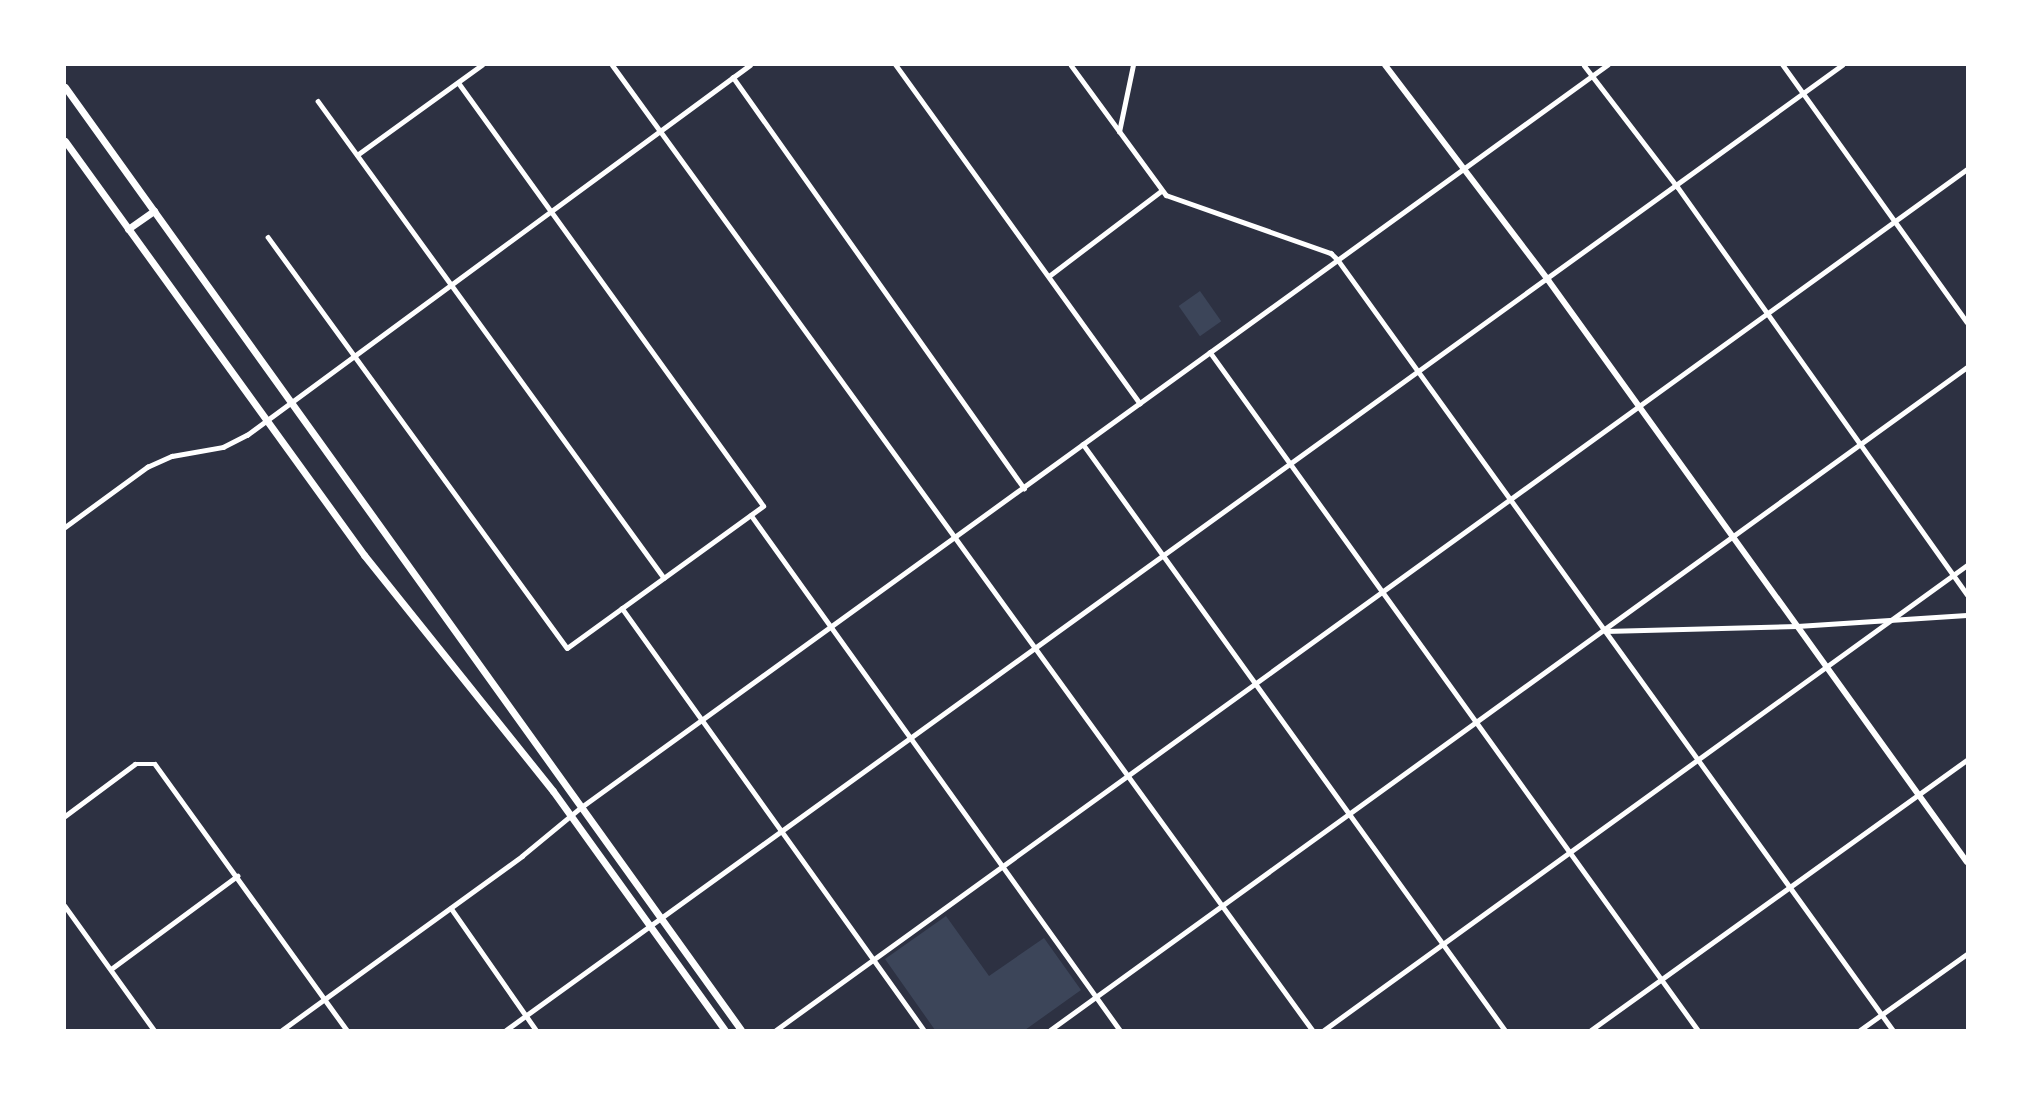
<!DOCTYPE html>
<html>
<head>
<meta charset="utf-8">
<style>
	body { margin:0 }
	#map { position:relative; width:2032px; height:1095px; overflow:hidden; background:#2d3142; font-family:"Playfair Display",serif }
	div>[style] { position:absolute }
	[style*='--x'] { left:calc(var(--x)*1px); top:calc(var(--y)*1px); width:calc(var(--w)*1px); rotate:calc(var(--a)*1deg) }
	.green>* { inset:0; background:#3c4559; transform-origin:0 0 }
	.minor>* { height:4.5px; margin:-2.25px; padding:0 2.25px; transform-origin:2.25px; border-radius:2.25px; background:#fff }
	.tertiary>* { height:5px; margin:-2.5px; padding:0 2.5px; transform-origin:2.5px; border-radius:2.5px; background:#fff }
	.secondary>* { height:6px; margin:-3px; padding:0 3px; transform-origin:3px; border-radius:3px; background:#fff }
	.primary>* { height:7px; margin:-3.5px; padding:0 3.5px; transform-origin:3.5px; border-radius:3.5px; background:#fff }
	span { translate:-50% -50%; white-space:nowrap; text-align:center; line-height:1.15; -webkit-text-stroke:6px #fff; paint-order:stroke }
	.frame { position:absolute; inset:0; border:66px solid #fff; pointer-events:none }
</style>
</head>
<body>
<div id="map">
	<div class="green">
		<div style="left:1200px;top:291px;width:37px;height:26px;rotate:55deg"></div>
		<div style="clip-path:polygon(946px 916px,989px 976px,1044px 938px,1081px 990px,1025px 1030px,935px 1030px,885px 959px)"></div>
	</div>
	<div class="minor">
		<div style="--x:896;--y:65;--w:417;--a:54.2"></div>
		<div style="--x:1071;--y:65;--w:161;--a:53.8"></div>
		<div style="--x:1166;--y:195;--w:175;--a:19.4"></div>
		<div style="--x:1331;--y:253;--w:10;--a:45"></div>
		<div style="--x:1338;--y:260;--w:949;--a:54.22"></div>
		<div style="--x:1584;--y:65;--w:153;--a:52.5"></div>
		<div style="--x:1677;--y:186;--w:501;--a:54.6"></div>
		<div style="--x:1783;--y:65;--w:316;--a:54.4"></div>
		<div style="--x:733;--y:77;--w:504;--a:54.7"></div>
		<div style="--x:318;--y:101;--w:589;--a:54.04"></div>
		<div style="--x:1119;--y:132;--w:68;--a:-78.2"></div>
		<div style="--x:357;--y:155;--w:154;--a:-35.8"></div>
		<div style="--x:268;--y:237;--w:508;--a:53.96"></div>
		<div style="--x:567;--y:648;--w:242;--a:-35.9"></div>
		<div style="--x:763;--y:506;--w:521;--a:-125.79"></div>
		<div style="--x:1049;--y:276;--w:141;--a:-37.2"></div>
		<div style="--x:1210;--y:352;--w:835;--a:54.26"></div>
		<div style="--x:1083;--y:444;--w:722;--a:54.24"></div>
		<div style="--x:751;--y:515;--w:634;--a:54.38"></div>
		<div style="--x:65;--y:527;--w:102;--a:-36.2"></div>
		<div style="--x:147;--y:467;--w:27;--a:-24"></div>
		<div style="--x:172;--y:456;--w:52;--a:-10"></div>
		<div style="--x:223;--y:447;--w:27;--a:-27"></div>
		<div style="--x:247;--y:435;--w:624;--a:-36.34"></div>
		<div style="--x:622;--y:608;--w:519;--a:54.41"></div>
		<div style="--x:65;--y:816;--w:87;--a:-36.6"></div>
		<div style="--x:135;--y:764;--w:20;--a:0"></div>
		<div style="--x:155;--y:764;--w:328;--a:54.2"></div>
		<div style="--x:65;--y:906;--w:153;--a:54.3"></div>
		<div style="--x:451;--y:908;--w:149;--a:55.1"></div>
		<div style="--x:111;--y:969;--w:157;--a:-36.4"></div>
		<div style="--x:282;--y:1030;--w:296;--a:-35.9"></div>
		<div style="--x:522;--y:856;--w:75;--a:-39.6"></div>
		<div style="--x:580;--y:808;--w:1268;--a:-35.88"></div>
		<div style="--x:506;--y:1030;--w:1648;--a:-35.84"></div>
		<div style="--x:776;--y:1030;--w:1470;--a:-35.86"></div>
		<div style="--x:1324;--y:1030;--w:794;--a:-35.87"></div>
		<div style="--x:1591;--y:1030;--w:463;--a:-35.7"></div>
		<div style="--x:1860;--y:1030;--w:131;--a:-35.4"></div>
	</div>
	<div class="tertiary">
		<div style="--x:612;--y:65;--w:1192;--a:54.04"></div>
		<div style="--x:1605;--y:631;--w:192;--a:-1.5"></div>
		<div style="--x:1797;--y:626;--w:170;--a:-3.7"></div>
		<div style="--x:1050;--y:1030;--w:1132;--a:-35.87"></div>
	</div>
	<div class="secondary">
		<div style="--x:1385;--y:65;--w:270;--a:52.8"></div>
		<div style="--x:1548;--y:280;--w:717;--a:54.25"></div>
	</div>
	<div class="primary">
		<div style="--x:65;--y:87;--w:1160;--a:54.36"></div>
		<div style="--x:65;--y:141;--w:511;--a:54.16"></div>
		<div style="--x:364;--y:555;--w:302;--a:51.3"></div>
		<div style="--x:553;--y:791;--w:294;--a:54.3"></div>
		<div style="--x:128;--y:229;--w:32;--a:-35"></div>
	</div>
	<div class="frame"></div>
</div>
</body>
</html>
